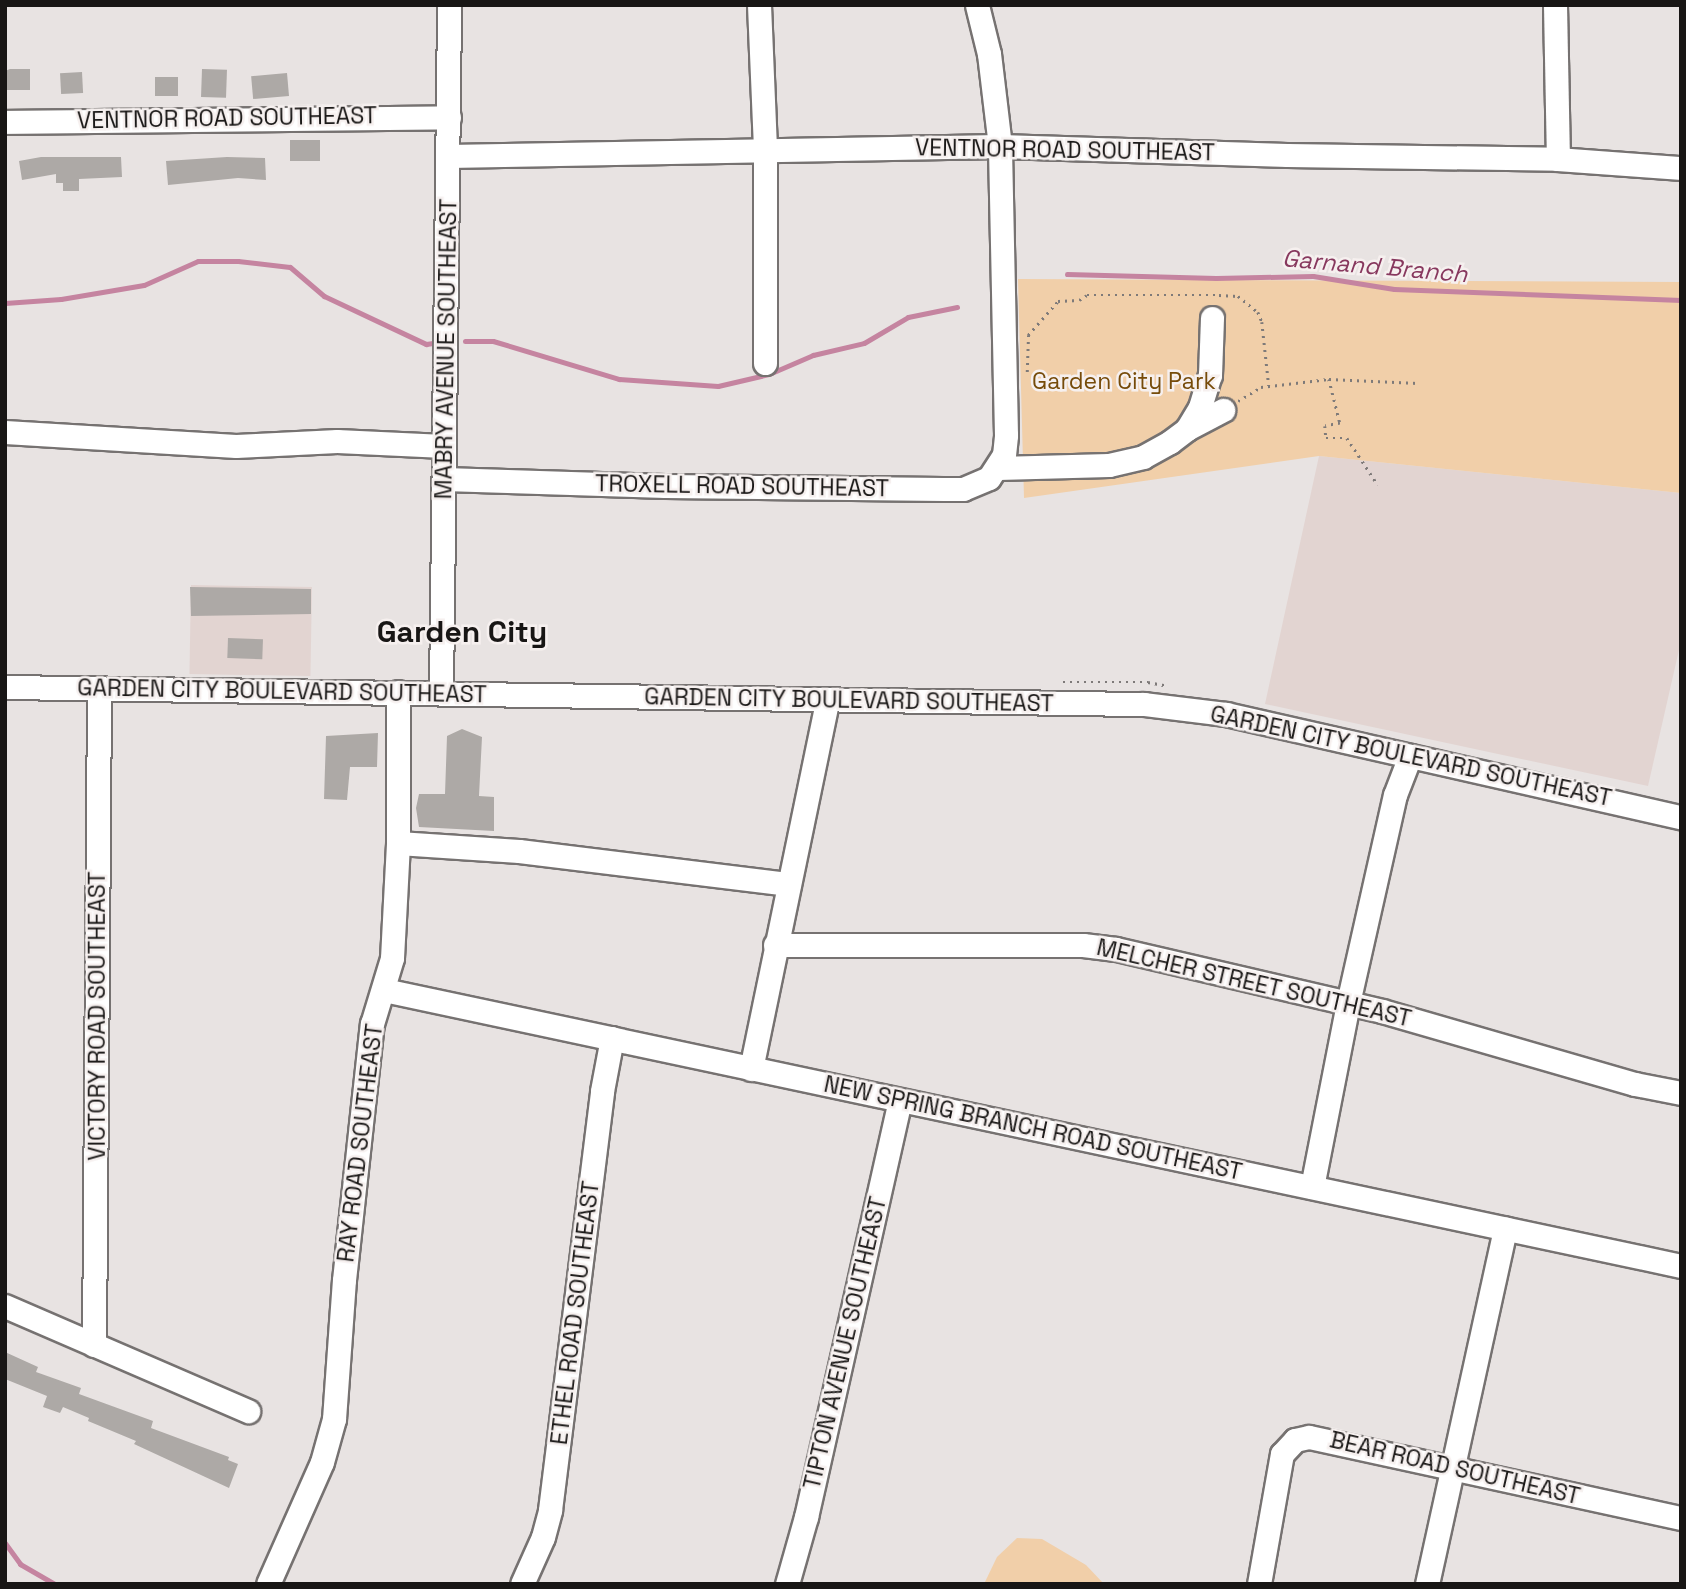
<!DOCTYPE html>
<html>
<head>
<meta charset="utf-8">
<style>
	body { margin:0 }
	#map { position:relative; width:1686px; height:1589px; overflow:hidden; background:#e8e3e2; font-family:"Space Grotesk",sans-serif }
	div>[style] { position:absolute }
	[style*='--x'] { left:calc(var(--x)*1px); top:calc(var(--y)*1px); width:calc(var(--w)*1px); rotate:calc(var(--a)*1deg) }
	.built>* { inset:0; background:#e2d4d1; transform-origin:0 0 }
	.green>* { inset:0; background:#f1cfa9 }
	.stream>* { height:5px; margin:-2.5px; padding:0 2.5px; transform-origin:2.5px; border-radius:2.5px; background:#c584a0 }
	.building>* { inset:0; background:#ada9a6; transform-origin:0 0 }
	.path>* { height:2.5px; margin-top:-1.25px; transform-origin:0; background:repeating-linear-gradient(90deg,#7e7a79 0 2px,transparent 0 7px) }
	.roads { filter:drop-shadow(2px 0 #767271) drop-shadow(-2px 0 #767271) drop-shadow(0 2px #767271) drop-shadow(0 -2px #767271) }
	.minor>* { height:23px; margin:-11.5px; padding:0 11.5px; transform-origin:11.5px; border-radius:11.5px; background:#fff }
	span { translate:-50% -50%; white-space:nowrap; text-align:center; line-height:1.15; -webkit-text-stroke:5px #f6f0ef; paint-order:stroke }
	.street-label { font-size:23px; color:#181615 }
	.park-label { font-size:23px; color:#764b09 }
	.water-label { font-size:24px; color:#87385e; font-style:italic }
	.district-label { font-size:30px; color:#181615; font-weight:700 }
	.frame { position:absolute; inset:0; border:7px solid #181615; pointer-events:none }
</style>
</head>
<body>
<div id="map">
	<div class="built">
		<div style="clip-path:polygon(1319px 456px,1681px 493px,1681px 641px,1648px 786px,1265px 704px)"></div>
		<div style="left:191px;top:585px;width:121px;height:89px;rotate:1deg"></div>
	</div>
	<div class="green">
		<div style="clip-path:polygon(1018px 279px,1681px 282px,1681px 493px,1319px 456px,1024px 498px)"></div>
		<div style="clip-path:polygon(1017px 1538px,1042px 1539px,1086px 1565px,1104px 1584px,984px 1584px,997px 1557px)"></div>
	</div>
	<div class="stream">
		<div style="--x:1067;--y:274;--w:149;--a:1.5"></div>
		<div style="--x:1216;--y:278;--w:97;--a:-1.2"></div>
		<div style="--x:1313;--y:276;--w:82;--a:9.1"></div>
		<div style="--x:1394;--y:289;--w:287;--a:2.2"></div>
		<div style="--x:5;--y:303;--w:56;--a:-4.1"></div>
		<div style="--x:61;--y:299;--w:84;--a:-9.6"></div>
		<div style="--x:144;--y:285;--w:59;--a:-24"></div>
		<div style="--x:198;--y:261;--w:40;--a:0"></div>
		<div style="--x:238;--y:261;--w:52;--a:6.6"></div>
		<div style="--x:290;--y:267;--w:45;--a:40.5"></div>
		<div style="--x:324;--y:296;--w:113;--a:25.2"></div>
		<div style="--x:426;--y:344;--w:7;--a:-8"></div>
		<div style="--x:465;--y:341;--w:28;--a:0"></div>
		<div style="--x:493;--y:341;--w:132;--a:16.8"></div>
		<div style="--x:619;--y:379;--w:99;--a:4"></div>
		<div style="--x:718;--y:386;--w:52;--a:-13.2"></div>
		<div style="--x:769;--y:374;--w:48;--a:-23.4"></div>
		<div style="--x:813;--y:355;--w:52;--a:-13.2"></div>
		<div style="--x:864;--y:343;--w:51;--a:-30.6"></div>
		<div style="--x:908;--y:317;--w:50;--a:-11.5"></div>
		<div style="--x:5;--y:1543;--w:26;--a:54"></div>
		<div style="--x:20;--y:1564;--w:39;--a:30"></div>
	</div>
	<div class="building">
		<div style="clip-path:polygon(10px 69px,30px 69px,30px 90px,5px 90px,5px 71px)"></div>
		<div style="left:202px;top:69px;width:25px;height:28px;rotate:2deg"></div>
		<div style="left:82px;top:72px;width:21px;height:22px;rotate:87deg"></div>
		<div style="left:287px;top:73px;width:23px;height:36px;rotate:85deg"></div>
		<div style="left:178px;top:77px;width:19px;height:23px;rotate:90deg"></div>
		<div style="left:290px;top:140px;width:30px;height:21px"></div>
		<div style="clip-path:polygon(41px 157px,121px 157px,122px 177px,79px 179px,79px 191px,63px 191px,63px 183px,56px 183px,56px 174px,22px 180px,19px 161px)"></div>
		<div style="clip-path:polygon(227px 157px,265px 158px,266px 180px,238px 178px,168px 185px,166px 161px)"></div>
		<div style="clip-path:polygon(190px 587px,311px 589px,311px 614px,191px 616px)"></div>
		<div style="left:228px;top:638px;width:35px;height:20px;rotate:2deg"></div>
		<div style="clip-path:polygon(462px 729px,482px 737px,479px 796px,494px 797px,494px 831px,419px 827px,416px 808px,419px 794px,445px 794px,447px 736px)"></div>
		<div style="clip-path:polygon(378px 733px,377px 767px,350px 767px,347px 800px,324px 799px,326px 736px)"></div>
		<div style="clip-path:polygon(5px 1352px,38px 1367px,36px 1372px,81px 1388px,79px 1394px,153px 1421px,151px 1428px,229px 1457px,228px 1460px,238px 1464px,229px 1488px,134px 1444px,136px 1441px,88px 1421px,89px 1418px,63px 1407px,60px 1413px,43px 1407px,47px 1396px,5px 1379px)"></div>
	</div>
	<div class="path">
		<div style="--x:1027;--y:372;--w:37;--a:-88"></div>
		<div style="--x:1028;--y:335;--w:45;--a:-48.6"></div>
		<div style="--x:1058;--y:301;--w:21;--a:-3"></div>
		<div style="--x:1079;--y:300;--w:9;--a:-32"></div>
		<div style="--x:1087;--y:295;--w:132;--a:0"></div>
		<div style="--x:1219;--y:295;--w:19;--a:3"></div>
		<div style="--x:1238;--y:296;--w:26;--a:39"></div>
		<div style="--x:1258;--y:312;--w:11;--a:68"></div>
		<div style="--x:1262;--y:322;--w:64;--a:83.8"></div>
		<div style="--x:1329;--y:379;--w:45;--a:76"></div>
		<div style="--x:1340;--y:423;--w:15;--a:169"></div>
		<div style="--x:1325;--y:426;--w:12;--a:85"></div>
		<div style="--x:1326;--y:438;--w:21;--a:0"></div>
		<div style="--x:1347;--y:438;--w:56;--a:56.6"></div>
		<div style="--x:1238;--y:401;--w:27;--a:-31"></div>
		<div style="--x:1261;--y:387;--w:68;--a:-6.7"></div>
		<div style="--x:1329;--y:379;--w:89;--a:2.6"></div>
		<div style="--x:1063;--y:682;--w:85;--a:0"></div>
		<div style="--x:1148;--y:682;--w:20;--a:11"></div>
	</div>
	<div class="roads">
		<div class="minor">
			<div style="--x:759;--y:5;--w:146;--a:87.6"></div>
			<div style="--x:765;--y:151;--w:212;--a:90"></div>
			<div style="--x:1555;--y:5;--w:154;--a:88.9"></div>
			<div style="--x:5;--y:122;--w:444;--a:-0.6"></div>
			<div style="--x:448;--y:156;--w:552;--a:-1.04"></div>
			<div style="--x:1000;--y:146;--w:287;--a:1.8"></div>
			<div style="--x:1287;--y:155;--w:271;--a:0.8"></div>
			<div style="--x:1558;--y:159;--w:123;--a:4.2"></div>
			<div style="--x:1187;--y:429;--w:41;--a:-27.8"></div>
			<div style="--x:5;--y:432;--w:231;--a:3.5"></div>
			<div style="--x:236;--y:446;--w:101;--a:-2.8"></div>
			<div style="--x:337;--y:441;--w:107;--a:2.7"></div>
			<div style="--x:998;--y:468;--w:111;--a:-1.5"></div>
			<div style="--x:1109;--y:465;--w:35;--a:-13"></div>
			<div style="--x:1143;--y:457;--w:31;--a:-29"></div>
			<div style="--x:1170;--y:442;--w:21;--a:-37"></div>
			<div style="--x:1187;--y:429;--w:26;--a:-59"></div>
			<div style="--x:1200;--y:407;--w:34;--a:-73"></div>
			<div style="--x:1210;--y:375;--w:57;--a:-88"></div>
			<div style="--x:444;--y:479;--w:221;--a:1.8"></div>
			<div style="--x:665;--y:486;--w:298;--a:0.6"></div>
			<div style="--x:963;--y:489;--w:28;--a:-23"></div>
			<div style="--x:989;--y:478;--w:27;--a:-57"></div>
			<div style="--x:1004;--y:455;--w:20;--a:-84"></div>
			<div style="--x:1006;--y:435;--w:289;--a:-91.2"></div>
			<div style="--x:1000;--y:146;--w:93;--a:-96.8"></div>
			<div style="--x:989;--y:54;--w:50;--a:-103.8"></div>
			<div style="--x:5;--y:687;--w:1139;--a:0.86"></div>
			<div style="--x:1144;--y:704;--w:83;--a:7"></div>
			<div style="--x:1226;--y:714;--w:467;--a:12.8"></div>
			<div style="--x:441;--y:693;--w:688;--a:-89.33"></div>
			<div style="--x:398;--y:843;--w:121;--a:3.8"></div>
			<div style="--x:519;--y:851;--w:272;--a:7"></div>
			<div style="--x:775;--y:945;--w:308;--a:0"></div>
			<div style="--x:1083;--y:945;--w:33;--a:7"></div>
			<div style="--x:1116;--y:949;--w:273;--a:13.1"></div>
			<div style="--x:1382;--y:1011;--w:263;--a:16.1"></div>
			<div style="--x:1635;--y:1084;--w:47;--a:11.1"></div>
			<div style="--x:384;--y:990;--w:1326;--a:12.01"></div>
			<div style="--x:751;--y:1069;--w:376;--a:-78.3"></div>
			<div style="--x:1312;--y:1187;--w:187;--a:-78.9"></div>
			<div style="--x:1348;--y:1003;--w:213;--a:-77.3"></div>
			<div style="--x:1395;--y:795;--w:42;--a:-69"></div>
			<div style="--x:5;--y:1306;--w:265;--a:23.4"></div>
			<div style="--x:94;--y:1345;--w:657;--a:-89.56"></div>
			<div style="--x:268;--y:1584;--w:133;--a:-66.1"></div>
			<div style="--x:322;--y:1462;--w:45;--a:-74.4"></div>
			<div style="--x:334;--y:1419;--w:139;--a:-85.9"></div>
			<div style="--x:344;--y:1280;--w:258;--a:-83.8"></div>
			<div style="--x:372;--y:1024;--w:69;--a:-73.1"></div>
			<div style="--x:392;--y:958;--w:115;--a:-87"></div>
			<div style="--x:398;--y:843;--w:151;--a:-90"></div>
			<div style="--x:522;--y:1584;--w:51;--a:-65.9"></div>
			<div style="--x:543;--y:1537;--w:28;--a:-75"></div>
			<div style="--x:550;--y:1510;--w:422;--a:-82.9"></div>
			<div style="--x:602;--y:1091;--w:54;--a:-79.3"></div>
			<div style="--x:787;--y:1584;--w:70;--a:-74.2"></div>
			<div style="--x:806;--y:1517;--w:426;--a:-77.3"></div>
			<div style="--x:1259;--y:1584;--w:132;--a:-80"></div>
			<div style="--x:1282;--y:1454;--w:19;--a:-47"></div>
			<div style="--x:1295;--y:1440;--w:14;--a:-12"></div>
			<div style="--x:1309;--y:1437;--w:381;--a:12.3"></div>
			<div style="--x:1427;--y:1584;--w:364;--a:-77.6"></div>
		</div>
	</div>
	<div class="street-label">
		<span style="left:227px;top:118px;rotate:-1deg">VENTNOR ROAD SOUTHEAST</span>
		<span style="left:1065px;top:150px;rotate:1deg">VENTNOR ROAD SOUTHEAST</span>
		<span style="left:446px;top:349px;rotate:-89deg">MABRY AVENUE SOUTHEAST</span>
		<span style="left:742px;top:486px;rotate:1deg">TROXELL ROAD SOUTHEAST</span>
		<span style="left:282px;top:691px;rotate:1deg">GARDEN CITY BOULEVARD SOUTHEAST</span>
		<span style="left:849px;top:700px;rotate:1deg">GARDEN CITY BOULEVARD SOUTHEAST</span>
		<span style="left:1411px;top:756px;rotate:12deg">GARDEN CITY BOULEVARD SOUTHEAST</span>
		<span style="left:1254px;top:983px;rotate:13deg">MELCHER STREET SOUTHEAST</span>
		<span style="left:97px;top:1016px;rotate:-90deg">VICTORY ROAD SOUTHEAST</span>
		<span style="left:1033px;top:1128px;rotate:12deg">NEW SPRING BRANCH ROAD SOUTHEAST</span>
		<span style="left:360px;top:1143px;rotate:-83deg">RAY ROAD SOUTHEAST</span>
		<span style="left:575px;top:1313px;rotate:-83deg">ETHEL ROAD SOUTHEAST</span>
		<span style="left:845px;top:1343px;rotate:-77deg">TIPTON AVENUE SOUTHEAST</span>
		<span style="left:1455px;top:1468px;rotate:13deg">BEAR ROAD SOUTHEAST</span>
	</div>
	<div class="park-label">
		<span style="left:1124px;top:381px">Garden City Park</span>
	</div>
	<div class="water-label">
		<span style="left:1375px;top:266px;rotate:5deg">Garnand Branch</span>
	</div>
	<div class="district-label">
		<span style="left:462px;top:632px">Garden City</span>
	</div>
	<div class="frame"></div>
</div>
</body>
</html>
